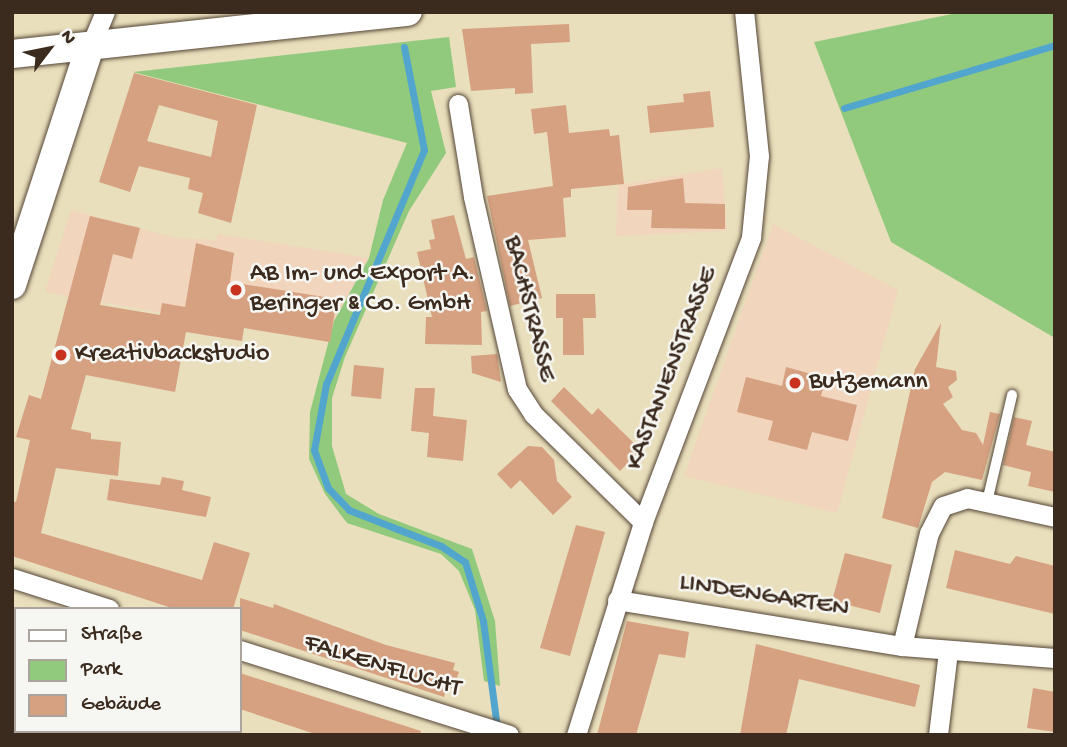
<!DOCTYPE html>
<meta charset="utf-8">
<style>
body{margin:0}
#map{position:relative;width:1067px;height:747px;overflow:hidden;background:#e9dfbc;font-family:"Gochi Hand",sans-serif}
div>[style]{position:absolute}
.built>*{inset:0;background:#f1d5bd}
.green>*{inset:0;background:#92ca7d}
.stream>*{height:7px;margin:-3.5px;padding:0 3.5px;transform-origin:3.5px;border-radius:3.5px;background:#52a5cd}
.building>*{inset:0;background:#d6a181}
.roads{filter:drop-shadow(0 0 2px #554536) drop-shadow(0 0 2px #554536)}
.lane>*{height:10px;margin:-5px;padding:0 5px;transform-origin:5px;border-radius:5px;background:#fff}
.street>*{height:19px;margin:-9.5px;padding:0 9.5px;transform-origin:9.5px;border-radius:9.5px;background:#fff}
.secondary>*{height:28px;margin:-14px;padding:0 14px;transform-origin:14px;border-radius:14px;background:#fff}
.dots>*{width:19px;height:19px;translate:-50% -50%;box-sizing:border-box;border:4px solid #f6f6f2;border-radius:50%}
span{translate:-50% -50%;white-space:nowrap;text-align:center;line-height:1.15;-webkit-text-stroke:5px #f6f6f2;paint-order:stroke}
.poi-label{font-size:26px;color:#3b2a1e}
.left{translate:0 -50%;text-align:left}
.street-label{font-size:26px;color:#3b2a1e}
.frame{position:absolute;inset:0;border:14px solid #3b2a1e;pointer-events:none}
.legend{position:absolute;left:14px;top:607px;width:228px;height:126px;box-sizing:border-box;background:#f6f6f2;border:2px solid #aba49d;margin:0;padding:9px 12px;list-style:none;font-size:21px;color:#3b2a1e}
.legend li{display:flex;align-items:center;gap:14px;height:35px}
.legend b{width:35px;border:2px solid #aba49d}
.north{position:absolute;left:14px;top:14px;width:70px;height:70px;-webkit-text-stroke:5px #f6f6f2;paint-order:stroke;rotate:58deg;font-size:19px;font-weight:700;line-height:28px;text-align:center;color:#3b2a1e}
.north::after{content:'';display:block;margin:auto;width:24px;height:32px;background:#3b2a1e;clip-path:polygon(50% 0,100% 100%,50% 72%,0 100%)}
</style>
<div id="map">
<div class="built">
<div style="clip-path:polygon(722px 168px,727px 231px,616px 236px,618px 185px)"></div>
<div style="clip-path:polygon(71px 210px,176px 238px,216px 240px,218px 234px,369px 258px,334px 321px,331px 343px,45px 292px)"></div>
<div style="clip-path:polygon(773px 224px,898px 290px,837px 513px,684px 476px)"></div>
</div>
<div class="green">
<div style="clip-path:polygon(962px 12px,1055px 12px,1055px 338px,891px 242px,814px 42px)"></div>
<div style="clip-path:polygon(449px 37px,456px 87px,431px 91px,446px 153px,409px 211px,345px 357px,332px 398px,332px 446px,346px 494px,379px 514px,472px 549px,495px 621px,500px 686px,484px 681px,475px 610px,459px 571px,441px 554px,347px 523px,325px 494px,309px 459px,310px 412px,334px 321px,369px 258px,383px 200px,407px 143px,133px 72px)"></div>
</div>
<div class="stream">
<div style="left:404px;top:47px;width:105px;rotate:79deg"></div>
<div style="left:424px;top:150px;width:254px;rotate:112.7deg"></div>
<div style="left:326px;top:384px;width:67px;rotate:100.3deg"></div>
<div style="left:314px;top:450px;width:40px;rotate:69.8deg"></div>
<div style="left:328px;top:488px;width:30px;rotate:46deg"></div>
<div style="left:349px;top:510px;width:99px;rotate:21.4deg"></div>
<div style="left:441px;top:546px;width:29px;rotate:34deg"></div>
<div style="left:465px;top:562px;width:62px;rotate:73deg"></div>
<div style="left:483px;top:621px;width:107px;rotate:82.5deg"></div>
<div style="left:844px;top:108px;width:220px;rotate:-16.6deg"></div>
</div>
<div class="building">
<div style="clip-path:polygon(569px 24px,570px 42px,531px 44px,533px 93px,515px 94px,515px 88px,471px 91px,462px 29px)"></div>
<div style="clip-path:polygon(evenodd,134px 73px,257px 105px,231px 223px,198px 213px,203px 193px,188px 189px,190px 178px,139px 166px,130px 192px,99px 182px,134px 73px,159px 105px,218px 121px,211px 157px,147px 141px,159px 105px)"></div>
<div style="clip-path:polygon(710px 91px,714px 127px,650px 133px,647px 106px,684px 102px,683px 94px)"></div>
<div style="clip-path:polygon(566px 105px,569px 133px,609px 129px,610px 136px,619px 135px,624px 184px,571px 189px,571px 197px,563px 198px,566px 237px,528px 240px,542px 298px,510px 306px,487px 196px,553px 186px,547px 132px,534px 134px,531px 109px)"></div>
<div style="clip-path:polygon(683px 178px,685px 203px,725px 204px,725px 229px,651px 228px,652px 210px,627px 210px,628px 187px)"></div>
<div style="clip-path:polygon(454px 215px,466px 259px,474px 257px,487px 311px,481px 312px,482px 345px,425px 344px,426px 317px,432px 317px,417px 252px,431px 249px,429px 240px,435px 239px,431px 220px)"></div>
<div style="clip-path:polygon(90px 216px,140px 228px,132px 259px,113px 254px,100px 305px,160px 315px,162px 303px,185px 307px,196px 243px,234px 253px,230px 282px,337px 299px,330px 342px,244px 328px,242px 341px,186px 332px,175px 392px,86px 375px,71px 429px,91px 433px,91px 439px,121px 442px,118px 476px,56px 468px,41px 533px,202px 580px,214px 542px,250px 553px,233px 609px,175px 609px,12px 556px,12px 501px,16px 502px,30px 440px,16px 437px,29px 395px,41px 399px)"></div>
<div style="clip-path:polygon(556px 294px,595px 294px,596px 318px,583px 318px,584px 355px,563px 355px,563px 318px,556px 318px)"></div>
<div style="clip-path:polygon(941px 323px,936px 367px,956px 371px,957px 380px,948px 387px,953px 397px,943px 404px,962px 430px,976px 433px,983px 445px,990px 412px,1000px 414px,982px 480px,945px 472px,932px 482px,918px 528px,882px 518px,915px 369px)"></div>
<div style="clip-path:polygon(497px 354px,501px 382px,472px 373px,471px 356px)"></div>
<div style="clip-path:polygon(354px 365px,384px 368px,381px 399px,351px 396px)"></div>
<div style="clip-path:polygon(786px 367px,826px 378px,821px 396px,857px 405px,848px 441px,812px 432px,807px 450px,768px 440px,773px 421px,737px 412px,746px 377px,782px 386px)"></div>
<div style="clip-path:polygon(564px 387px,592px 415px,598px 408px,641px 450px,620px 471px,551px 401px)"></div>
<div style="clip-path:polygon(415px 388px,435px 388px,433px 416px,467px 420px,463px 461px,427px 457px,429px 433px,411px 431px)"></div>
<div style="clip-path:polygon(1014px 417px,1032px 421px,1026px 445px,1055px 452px,1055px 492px,1028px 486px,1031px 472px,1003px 465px)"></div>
<div style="clip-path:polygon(528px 446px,542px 447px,554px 460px,557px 481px,572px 497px,553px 515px,520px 480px,511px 489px,497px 474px)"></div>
<div style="clip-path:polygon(162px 477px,184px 481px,182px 490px,211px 497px,206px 517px,107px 500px,110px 479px,160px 485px)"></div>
<div style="clip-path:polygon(576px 525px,605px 532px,570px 656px,540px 648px)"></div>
<div style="clip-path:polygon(955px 550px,1010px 564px,1016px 556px,1055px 566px,1055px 614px,946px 588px)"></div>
<div style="clip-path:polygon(845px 553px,892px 565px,880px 613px,832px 601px)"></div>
<div style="clip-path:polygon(240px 598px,273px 608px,274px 604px,386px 645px,455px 663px,453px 670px,459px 672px,453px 689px,447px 687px,444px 697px,240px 630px)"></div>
<div style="clip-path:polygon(627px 621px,689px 632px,685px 658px,659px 654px,636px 735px,597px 735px)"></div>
<div style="clip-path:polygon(756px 644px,920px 685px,915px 707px,799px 679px,786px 735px,740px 735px)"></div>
<div style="clip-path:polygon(240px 673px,421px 731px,420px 735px,318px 735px,240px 709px)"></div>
<div style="clip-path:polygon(1033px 688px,1055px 692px,1055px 732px,1027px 728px)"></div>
</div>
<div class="roads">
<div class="lane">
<div style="left:987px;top:502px;width:110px;rotate:-76.8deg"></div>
<div style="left:43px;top:731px;width:12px;rotate:20deg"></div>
<div style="left:22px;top:735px;width:4px;rotate:-76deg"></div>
</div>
<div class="street">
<div style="left:90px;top:47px;width:38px;rotate:-67deg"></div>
<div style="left:458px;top:104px;width:94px;rotate:80.8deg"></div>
<div style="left:473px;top:197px;width:197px;rotate:77.1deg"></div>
<div style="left:517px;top:389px;width:30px;rotate:57deg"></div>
<div style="left:533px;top:414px;width:154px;rotate:44.5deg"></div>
<div style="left:12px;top:578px;width:102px;rotate:17.7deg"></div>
<div style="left:617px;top:600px;width:289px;rotate:9.2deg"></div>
<div style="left:902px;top:646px;width:153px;rotate:4.5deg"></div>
<div style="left:902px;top:646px;width:116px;rotate:-76.6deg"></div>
<div style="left:929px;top:533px;width:30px;rotate:-63deg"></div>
<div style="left:943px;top:506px;width:25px;rotate:-18deg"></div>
<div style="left:967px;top:498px;width:90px;rotate:12.2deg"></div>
<div style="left:240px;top:650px;width:282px;rotate:17.5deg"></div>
<div style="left:195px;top:735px;width:4px;rotate:-76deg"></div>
<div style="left:576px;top:735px;width:223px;rotate:-72.5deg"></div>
<div style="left:643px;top:522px;width:305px;rotate:-69.2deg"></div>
<div style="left:751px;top:237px;width:81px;rotate:-84.4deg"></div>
<div style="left:759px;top:156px;width:145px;rotate:-95.9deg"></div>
<div style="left:938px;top:735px;width:85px;rotate:-83.2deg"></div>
</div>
<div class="secondary">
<div style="left:12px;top:54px;width:398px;rotate:-6.1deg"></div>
<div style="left:12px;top:285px;width:250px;rotate:-71.9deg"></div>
</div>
</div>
<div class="dots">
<div style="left:236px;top:290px;background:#c8321e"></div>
<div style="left:61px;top:355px;background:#c8321e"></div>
<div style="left:795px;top:383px;background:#c8321e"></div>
</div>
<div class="poi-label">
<span class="left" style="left:250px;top:290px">AB Im- und Export A.<br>Beringer &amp; Co. GmbH</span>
<span class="left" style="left:75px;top:355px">Kreativbackstudio</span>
<span class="left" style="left:809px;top:383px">Butzemann</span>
</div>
<div class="street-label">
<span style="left:528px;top:309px;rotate:76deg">BACHSTRASSE</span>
<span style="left:673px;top:369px;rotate:-69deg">KASTANIENSTRASSE</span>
<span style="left:764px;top:597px;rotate:9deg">LINDENGARTEN</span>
<span style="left:382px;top:667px;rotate:17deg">FALKENFLUCHT</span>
</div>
<div class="frame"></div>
<ul class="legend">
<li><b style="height:9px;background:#fff"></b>Straße</li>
<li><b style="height:19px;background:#92ca7d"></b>Park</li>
<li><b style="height:19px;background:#d6a181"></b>Gebäude</li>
</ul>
<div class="north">N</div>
</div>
